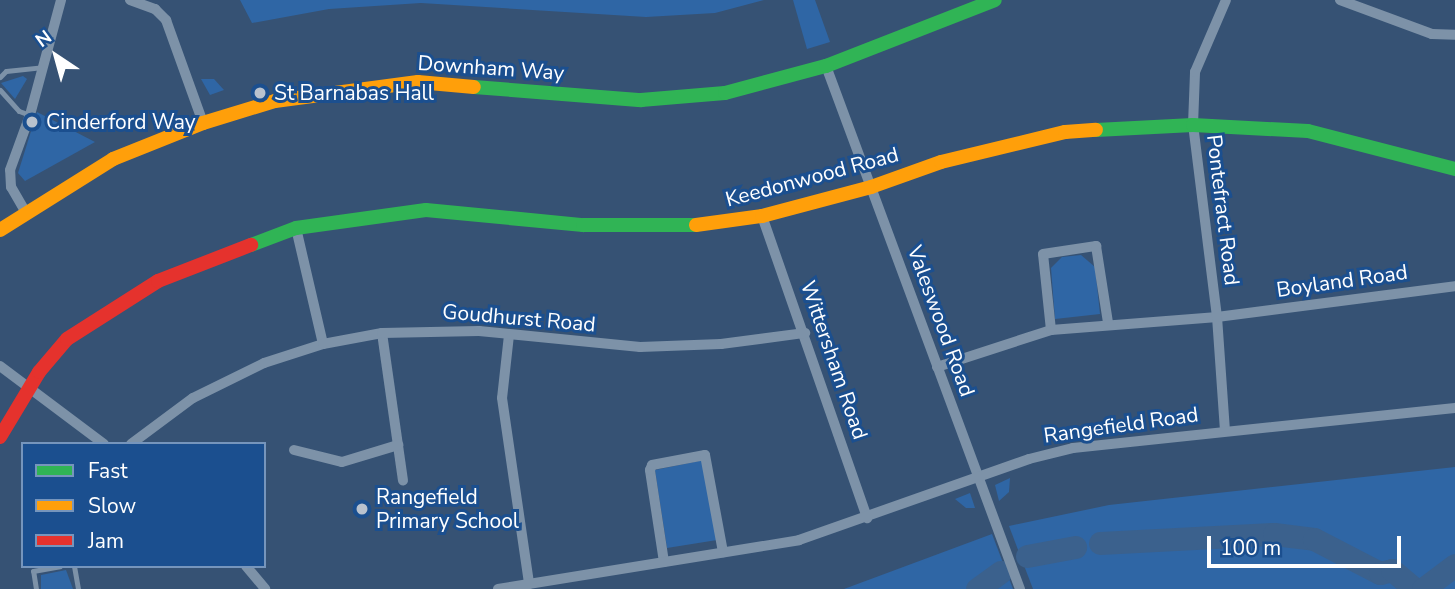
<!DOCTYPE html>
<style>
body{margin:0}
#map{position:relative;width:1455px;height:589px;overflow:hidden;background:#365274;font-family:"Nunito Sans",sans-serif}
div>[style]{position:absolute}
.green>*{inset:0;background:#2f66a5}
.river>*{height:23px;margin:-11.5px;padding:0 11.5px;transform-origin:11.5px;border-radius:11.5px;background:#3b618d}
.lane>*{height:5px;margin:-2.5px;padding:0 2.5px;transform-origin:2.5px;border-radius:2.5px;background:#7d92a8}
.street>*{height:10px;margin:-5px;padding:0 5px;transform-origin:5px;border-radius:5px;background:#7d92a8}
.fast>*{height:14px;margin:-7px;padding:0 7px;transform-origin:7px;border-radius:7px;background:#30b455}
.slow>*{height:14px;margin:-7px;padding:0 7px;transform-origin:7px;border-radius:7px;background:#ff9f0a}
.jam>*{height:14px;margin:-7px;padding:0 7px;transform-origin:7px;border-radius:7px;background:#e5322d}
.dots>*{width:19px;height:19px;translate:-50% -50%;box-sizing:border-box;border:4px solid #1b4f8f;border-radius:50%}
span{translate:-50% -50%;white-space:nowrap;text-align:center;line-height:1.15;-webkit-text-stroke:6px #1b4f8f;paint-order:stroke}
.street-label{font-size:21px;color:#fff}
.poi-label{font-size:21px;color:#fff}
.left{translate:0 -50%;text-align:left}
.legend{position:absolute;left:21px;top:442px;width:245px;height:126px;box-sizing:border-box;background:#1b4f8f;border:2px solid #7695bc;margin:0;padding:9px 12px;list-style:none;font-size:21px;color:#fff}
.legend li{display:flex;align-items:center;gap:14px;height:35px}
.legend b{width:35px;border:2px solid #7695bc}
.north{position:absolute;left:21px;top:21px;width:70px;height:70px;-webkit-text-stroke:5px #1b4f8f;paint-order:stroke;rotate:324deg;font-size:19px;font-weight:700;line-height:28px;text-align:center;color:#fff}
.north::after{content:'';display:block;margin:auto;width:24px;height:32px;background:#fff;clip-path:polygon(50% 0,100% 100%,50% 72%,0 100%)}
.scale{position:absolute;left:1207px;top:536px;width:194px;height:32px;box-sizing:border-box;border:4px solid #fff;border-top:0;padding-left:9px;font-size:21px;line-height:24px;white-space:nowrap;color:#fff;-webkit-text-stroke:5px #1b4f8f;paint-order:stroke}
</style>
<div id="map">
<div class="green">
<div style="clip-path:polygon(240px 0,764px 0,715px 13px,646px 17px,421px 3px,329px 9px,252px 23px)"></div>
<div style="clip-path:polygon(793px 0,815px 0,830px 42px,807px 49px)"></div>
<div style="clip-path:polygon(23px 76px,27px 79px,15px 99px,1px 83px)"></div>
<div style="clip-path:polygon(201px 79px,214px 79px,224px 90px,210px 95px)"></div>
<div style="clip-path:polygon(37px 112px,95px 142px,25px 181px,18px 173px)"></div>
<div style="clip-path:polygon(1081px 255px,1095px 267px,1100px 314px,1055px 319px,1051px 268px,1062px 257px)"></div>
<div style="clip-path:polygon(704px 460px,717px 540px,667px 548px,655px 470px)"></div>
<div style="clip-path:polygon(1455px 467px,1455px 589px,1033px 589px,1009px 526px,1109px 505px)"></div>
<div style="clip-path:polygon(1010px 478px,1009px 492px,999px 501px,995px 485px)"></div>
<div style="clip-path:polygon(970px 493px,975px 508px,966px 508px,955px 499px)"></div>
<div style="clip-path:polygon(992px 534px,1013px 589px,844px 589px)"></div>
<div style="clip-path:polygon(66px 570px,73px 589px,41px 589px,41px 575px)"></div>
</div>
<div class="river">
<div style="left:1100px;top:543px;width:174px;rotate:-3deg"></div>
<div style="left:1274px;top:534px;width:40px;rotate:7.1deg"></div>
<div style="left:1314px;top:539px;width:74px;rotate:27.3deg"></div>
<div style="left:1380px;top:573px;width:12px;rotate:-14deg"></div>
<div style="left:1392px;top:570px;width:30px;rotate:40deg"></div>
<div style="left:1027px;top:556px;width:49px;rotate:-10.6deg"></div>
<div style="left:977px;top:589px;width:29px;rotate:-36deg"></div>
<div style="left:1423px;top:589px;width:40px;rotate:-37deg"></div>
</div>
<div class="lane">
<div style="left:0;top:77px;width:8px;rotate:-45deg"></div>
<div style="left:6px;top:71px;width:37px;rotate:-6deg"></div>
<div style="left:0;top:90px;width:28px;rotate:48deg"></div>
<div style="left:19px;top:111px;width:12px;rotate:20deg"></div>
<div style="left:74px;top:566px;width:23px;rotate:80deg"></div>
<div style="left:36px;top:589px;width:18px;rotate:-99deg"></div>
<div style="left:33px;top:571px;width:27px;rotate:-10deg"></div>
</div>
<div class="street">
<div style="left:130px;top:0;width:27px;rotate:20deg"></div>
<div style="left:155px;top:9px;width:16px;rotate:45deg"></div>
<div style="left:166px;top:20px;width:109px;rotate:70.2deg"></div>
<div style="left:1340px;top:0;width:98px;rotate:20.3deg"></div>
<div style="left:1432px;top:34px;width:23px;rotate:2deg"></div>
<div style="left:826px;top:66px;width:558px;rotate:69.65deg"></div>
<div style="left:25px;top:211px;width:28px;rotate:-120deg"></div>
<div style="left:11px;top:187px;width:17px;rotate:-93deg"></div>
<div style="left:10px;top:170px;width:59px;rotate:-70deg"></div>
<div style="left:30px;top:115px;width:119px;rotate:-74.9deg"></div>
<div style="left:762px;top:216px;width:320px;rotate:70.8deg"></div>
<div style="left:296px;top:228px;width:119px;rotate:76.9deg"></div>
<div style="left:1051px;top:330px;width:76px;rotate:-96deg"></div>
<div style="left:1043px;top:254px;width:54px;rotate:-8.6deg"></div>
<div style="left:1096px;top:246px;width:78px;rotate:81.1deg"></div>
<div style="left:382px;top:333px;width:149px;rotate:81.9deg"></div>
<div style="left:509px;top:335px;width:63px;rotate:96.3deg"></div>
<div style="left:502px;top:398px;width:188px;rotate:81.7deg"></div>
<div style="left:0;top:366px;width:130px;rotate:36.9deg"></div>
<div style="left:937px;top:367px;width:120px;rotate:-18deg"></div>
<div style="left:1051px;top:330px;width:167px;rotate:-4.5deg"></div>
<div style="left:1217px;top:317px;width:240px;rotate:-7.4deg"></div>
<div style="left:1225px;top:431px;width:114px;rotate:-94deg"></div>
<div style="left:1217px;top:317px;width:193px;rotate:-97.1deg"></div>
<div style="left:1193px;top:125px;width:53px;rotate:-87.8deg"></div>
<div style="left:1195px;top:72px;width:78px;rotate:-66.7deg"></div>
<div style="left:131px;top:444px;width:77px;rotate:-36.6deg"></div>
<div style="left:193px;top:398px;width:79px;rotate:-26.2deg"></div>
<div style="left:264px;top:363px;width:62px;rotate:-17.9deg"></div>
<div style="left:323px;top:344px;width:60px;rotate:-10.6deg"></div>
<div style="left:382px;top:333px;width:97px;rotate:-1.2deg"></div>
<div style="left:479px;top:331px;width:162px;rotate:5.7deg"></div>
<div style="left:640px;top:347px;width:81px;rotate:-2.1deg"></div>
<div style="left:721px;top:344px;width:85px;rotate:-7.5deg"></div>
<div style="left:294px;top:450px;width:49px;rotate:14deg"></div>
<div style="left:342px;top:462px;width:59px;rotate:-16.9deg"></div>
<div style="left:664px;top:562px;width:93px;rotate:-98.7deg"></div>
<div style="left:650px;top:470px;width:5px;rotate:-68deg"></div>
<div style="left:652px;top:465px;width:54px;rotate:-10.7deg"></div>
<div style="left:705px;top:455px;width:99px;rotate:79.5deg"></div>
<div style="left:246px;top:566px;width:30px;rotate:50deg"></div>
<div style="left:498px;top:589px;width:305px;rotate:-9.2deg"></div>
<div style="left:799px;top:540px;width:244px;rotate:-19.4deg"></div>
<div style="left:1029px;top:459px;width:45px;rotate:-14deg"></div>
<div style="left:1073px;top:448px;width:384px;rotate:-6deg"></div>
</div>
<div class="fast">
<div style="left:474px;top:87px;width:168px;rotate:4.5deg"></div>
<div style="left:641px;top:100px;width:84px;rotate:-4.8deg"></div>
<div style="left:725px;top:93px;width:105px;rotate:-15deg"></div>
<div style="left:826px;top:66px;width:181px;rotate:-21.3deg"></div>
<div style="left:1096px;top:130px;width:97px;rotate:-3deg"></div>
<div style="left:1193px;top:125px;width:115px;rotate:3deg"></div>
<div style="left:1308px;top:131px;width:152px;rotate:14.5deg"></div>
<div style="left:251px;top:245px;width:48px;rotate:-20.7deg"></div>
<div style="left:296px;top:228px;width:131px;rotate:-7.9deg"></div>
<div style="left:426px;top:210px;width:158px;rotate:5.5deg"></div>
<div style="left:583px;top:225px;width:113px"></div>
</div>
<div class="slow">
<div style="left:696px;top:225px;width:67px;rotate:-7.8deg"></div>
<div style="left:762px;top:216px;width:113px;rotate:-14.9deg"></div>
<div style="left:871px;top:187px;width:74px;rotate:-19.7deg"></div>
<div style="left:941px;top:162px;width:128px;rotate:-13.6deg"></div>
<div style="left:1065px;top:132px;width:31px;rotate:-4deg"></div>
<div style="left:0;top:230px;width:133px;rotate:-32.1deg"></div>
<div style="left:113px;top:159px;width:97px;rotate:-21.8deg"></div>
<div style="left:203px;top:123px;width:75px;rotate:-17deg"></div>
<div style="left:275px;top:101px;width:144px;rotate:-7.6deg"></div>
<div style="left:418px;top:82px;width:56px;rotate:5.1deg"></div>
</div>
<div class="jam">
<div style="left:0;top:437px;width:76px;rotate:-59deg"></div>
<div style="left:39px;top:372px;width:43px;rotate:-49.7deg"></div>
<div style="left:67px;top:339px;width:108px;rotate:-32.5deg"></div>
<div style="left:158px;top:281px;width:100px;rotate:-21.2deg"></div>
</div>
<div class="dots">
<div style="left:260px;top:93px;background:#b9c2ce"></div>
<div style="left:32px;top:122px;background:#b9c2ce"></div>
<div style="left:362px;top:509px;background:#b9c2ce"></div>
</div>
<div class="street-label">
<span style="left:491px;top:68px;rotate:4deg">Downham Way</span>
<span style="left:812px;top:177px;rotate:-15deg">Keedonwood Road</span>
<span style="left:1223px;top:210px;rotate:83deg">Pontefract Road</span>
<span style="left:1342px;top:281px;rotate:-8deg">Boyland Road</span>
<span style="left:519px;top:318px;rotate:5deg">Goudhurst Road</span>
<span style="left:941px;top:321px;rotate:70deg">Valeswood Road</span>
<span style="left:834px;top:360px;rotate:71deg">Wittersham Road</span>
<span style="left:1121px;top:425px;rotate:-8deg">Rangefield Road</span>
</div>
<div class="poi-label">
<span class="left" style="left:274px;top:93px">St Barnabas Hall</span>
<span class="left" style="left:46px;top:122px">Cinderford Way</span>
<span class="left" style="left:376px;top:509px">Rangefield<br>Primary School</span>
</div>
<ul class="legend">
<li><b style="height:9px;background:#30b455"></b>Fast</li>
<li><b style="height:9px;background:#ff9f0a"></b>Slow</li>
<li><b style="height:9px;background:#e5322d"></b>Jam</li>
</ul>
<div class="north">N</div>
<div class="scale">100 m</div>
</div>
